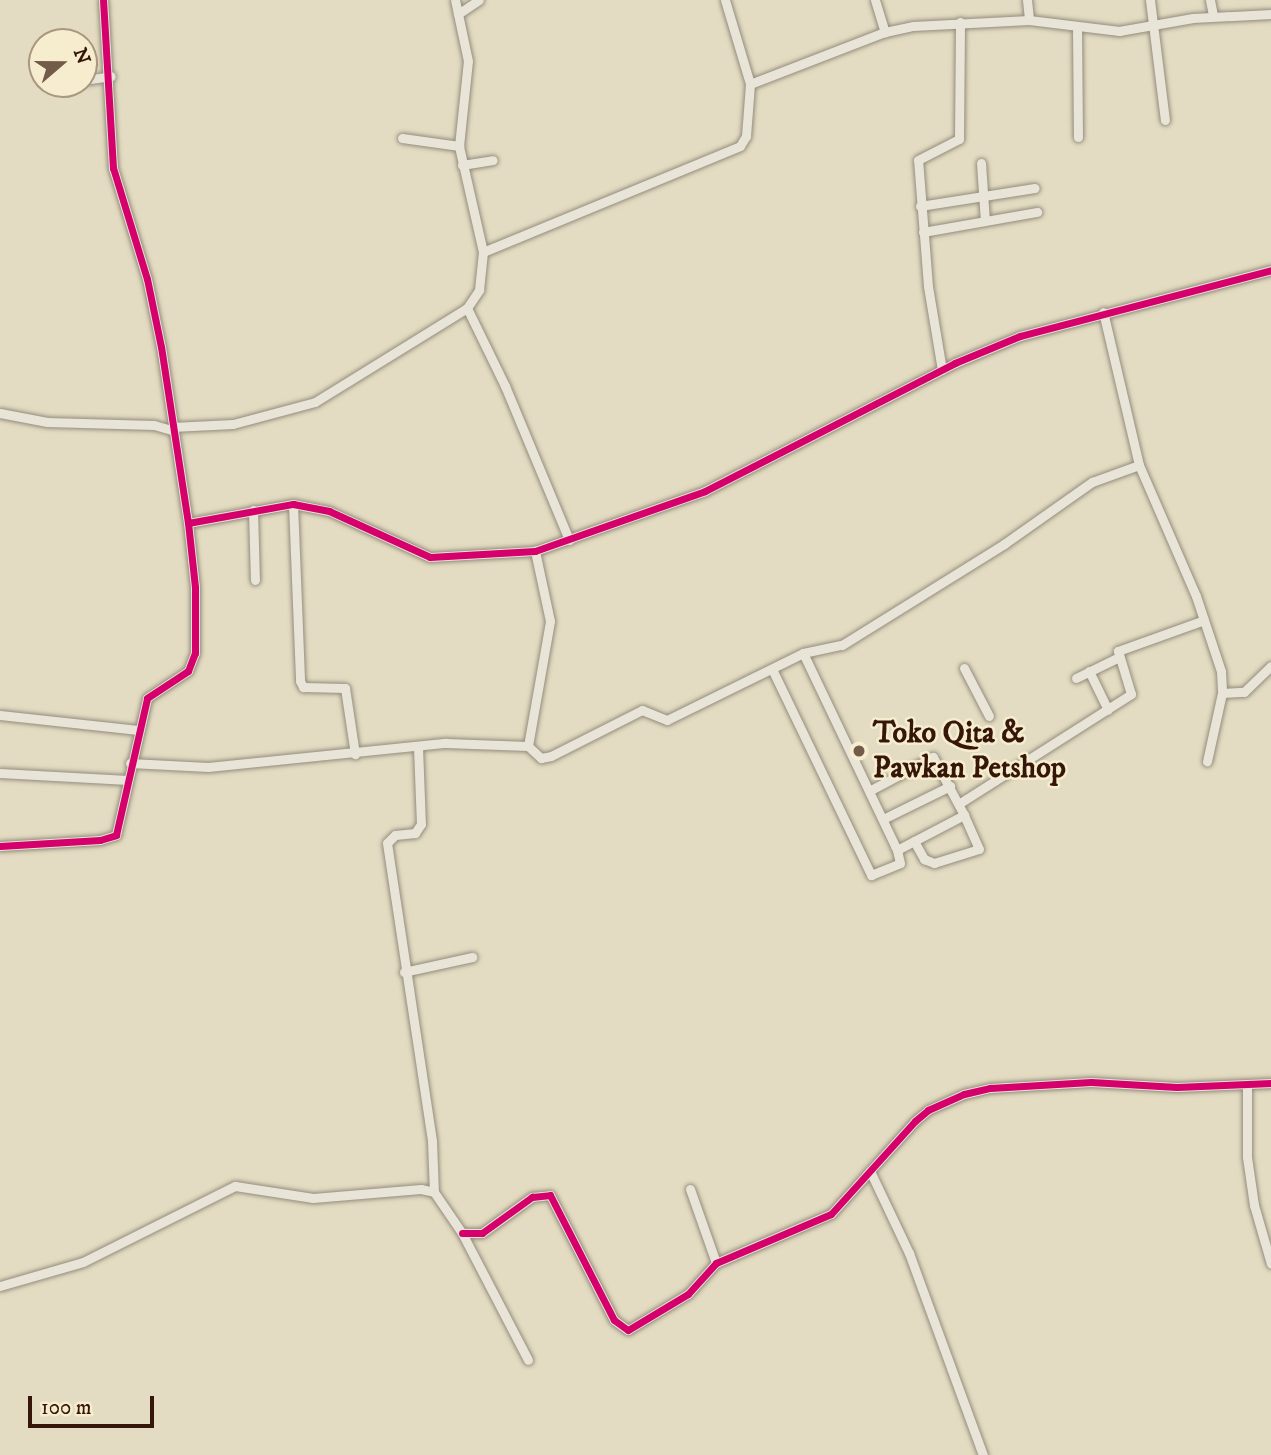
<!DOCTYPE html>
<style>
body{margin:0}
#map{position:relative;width:1271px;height:1455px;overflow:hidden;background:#e3dcc2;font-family:"IM FELL DW Pica",serif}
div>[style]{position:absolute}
.roads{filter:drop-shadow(0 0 2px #948c7c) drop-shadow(0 0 2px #948c7c)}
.minor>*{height:9px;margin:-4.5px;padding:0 4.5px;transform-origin:4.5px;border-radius:4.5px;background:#e8e4d8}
.cycleway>*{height:7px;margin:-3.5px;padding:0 3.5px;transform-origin:3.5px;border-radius:3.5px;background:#d6006c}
.dots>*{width:19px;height:19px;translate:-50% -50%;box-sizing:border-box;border:4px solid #f6edcf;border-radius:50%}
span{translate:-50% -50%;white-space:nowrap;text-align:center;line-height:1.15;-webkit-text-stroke:5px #f6edcf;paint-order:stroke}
.poi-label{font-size:30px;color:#351608;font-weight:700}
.left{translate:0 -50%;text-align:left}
.north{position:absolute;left:28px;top:28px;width:70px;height:70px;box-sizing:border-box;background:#f6edcf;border:2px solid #a9977f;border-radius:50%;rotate:70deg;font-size:19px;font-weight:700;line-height:28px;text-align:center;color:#351608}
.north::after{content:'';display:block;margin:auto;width:24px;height:32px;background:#725b49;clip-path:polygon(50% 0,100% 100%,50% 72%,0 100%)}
.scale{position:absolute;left:28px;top:1396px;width:126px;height:32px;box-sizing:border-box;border:4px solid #351608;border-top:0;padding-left:9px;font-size:21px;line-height:24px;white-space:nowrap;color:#351608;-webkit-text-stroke:5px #f6edcf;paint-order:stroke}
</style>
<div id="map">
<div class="roads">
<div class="minor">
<div style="left:725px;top:0;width:88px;rotate:73.4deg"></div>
<div style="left:750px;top:84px;width:145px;rotate:-21.1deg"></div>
<div style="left:885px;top:32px;width:29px;rotate:-12deg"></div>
<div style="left:913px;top:26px;width:116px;rotate:-3deg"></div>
<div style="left:1029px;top:20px;width:91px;rotate:7deg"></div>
<div style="left:1119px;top:31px;width:75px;rotate:-10deg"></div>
<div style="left:1193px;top:18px;width:78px;rotate:-2.9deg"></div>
<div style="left:875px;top:0;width:34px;rotate:73deg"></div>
<div style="left:1027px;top:0;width:20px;rotate:84deg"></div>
<div style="left:1150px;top:0;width:121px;rotate:82.9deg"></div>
<div style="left:1210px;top:0;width:16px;rotate:79deg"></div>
<div style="left:458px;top:14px;width:25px;rotate:-34deg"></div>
<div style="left:1077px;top:26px;width:111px;rotate:89.5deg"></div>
<div style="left:84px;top:80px;width:27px;rotate:-8deg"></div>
<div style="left:402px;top:138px;width:58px;rotate:8deg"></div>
<div style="left:981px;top:163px;width:58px;rotate:86.1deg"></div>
<div style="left:462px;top:165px;width:31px;rotate:-9deg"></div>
<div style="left:920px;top:206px;width:116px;rotate:-8.9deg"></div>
<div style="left:923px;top:232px;width:116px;rotate:-10deg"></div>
<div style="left:483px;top:252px;width:278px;rotate:-22.4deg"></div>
<div style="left:740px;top:146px;width:12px;rotate:-59deg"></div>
<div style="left:746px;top:136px;width:52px;rotate:-85.6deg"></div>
<div style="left:467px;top:308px;width:87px;rotate:64deg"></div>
<div style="left:505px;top:386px;width:167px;rotate:67.4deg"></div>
<div style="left:942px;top:370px;width:85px;rotate:-99.5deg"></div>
<div style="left:928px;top:286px;width:126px;rotate:-94.5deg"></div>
<div style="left:918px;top:160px;width:46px;rotate:-27.1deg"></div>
<div style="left:959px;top:139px;width:117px;rotate:-89.5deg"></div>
<div style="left:0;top:413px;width:48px;rotate:10.8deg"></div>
<div style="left:47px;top:422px;width:107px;rotate:1.6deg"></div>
<div style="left:154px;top:425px;width:19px;rotate:16deg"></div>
<div style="left:172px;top:427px;width:61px;rotate:-2.8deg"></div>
<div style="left:233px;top:424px;width:85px;rotate:-15deg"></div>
<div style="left:315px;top:402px;width:179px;rotate:-31.7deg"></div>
<div style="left:467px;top:308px;width:22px;rotate:-56deg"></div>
<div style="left:479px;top:290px;width:38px;rotate:-84deg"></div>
<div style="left:483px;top:252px;width:109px;rotate:-102.8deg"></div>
<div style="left:459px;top:146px;width:85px;rotate:-84deg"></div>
<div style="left:468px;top:61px;width:62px;rotate:-102deg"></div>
<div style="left:1139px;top:465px;width:143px;rotate:66.5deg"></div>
<div style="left:1196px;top:596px;width:79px;rotate:71.6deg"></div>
<div style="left:1221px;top:671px;width:22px;rotate:87deg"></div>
<div style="left:1222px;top:693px;width:70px;rotate:102.4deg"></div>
<div style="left:293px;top:504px;width:177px;rotate:87.7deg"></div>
<div style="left:300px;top:681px;width:7px;rotate:63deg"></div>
<div style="left:303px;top:687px;width:42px;rotate:1.4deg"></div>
<div style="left:345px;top:688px;width:67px;rotate:81.4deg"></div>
<div style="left:253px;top:510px;width:70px;rotate:88.4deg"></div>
<div style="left:188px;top:523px;width:107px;rotate:-10.3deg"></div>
<div style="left:293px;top:504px;width:37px;rotate:11deg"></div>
<div style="left:329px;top:511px;width:111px;rotate:24.5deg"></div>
<div style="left:430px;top:557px;width:105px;rotate:-3.3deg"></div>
<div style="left:535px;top:551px;width:180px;rotate:-19.4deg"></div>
<div style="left:705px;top:491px;width:281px;rotate:-27.1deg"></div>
<div style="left:955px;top:363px;width:70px;rotate:-22.6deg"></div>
<div style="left:1020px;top:336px;width:260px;rotate:-14.7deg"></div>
<div style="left:803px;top:653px;width:214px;rotate:64.5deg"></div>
<div style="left:895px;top:846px;width:4px;rotate:63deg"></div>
<div style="left:897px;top:850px;width:76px;rotate:-27.6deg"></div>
<div style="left:964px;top:815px;width:66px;rotate:-118.1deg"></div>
<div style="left:933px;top:757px;width:72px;rotate:152deg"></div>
<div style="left:964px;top:668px;width:54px;rotate:62.5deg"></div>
<div style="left:772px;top:669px;width:229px;rotate:64.3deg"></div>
<div style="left:871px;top:875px;width:31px;rotate:-22deg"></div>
<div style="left:900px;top:863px;width:13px;rotate:-103deg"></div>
<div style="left:1089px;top:671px;width:43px;rotate:64deg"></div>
<div style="left:1076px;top:678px;width:46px;rotate:-26deg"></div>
<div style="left:1222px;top:693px;width:22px;rotate:-3deg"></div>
<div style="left:1244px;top:692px;width:37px;rotate:-44deg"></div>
<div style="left:0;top:715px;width:139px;rotate:6.2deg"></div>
<div style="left:528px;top:746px;width:18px;rotate:43deg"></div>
<div style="left:541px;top:758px;width:10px;rotate:-11deg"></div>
<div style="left:551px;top:756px;width:102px;rotate:-26.8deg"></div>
<div style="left:642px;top:710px;width:27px;rotate:22deg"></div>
<div style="left:667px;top:720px;width:152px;rotate:-26.2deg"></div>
<div style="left:803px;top:653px;width:40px;rotate:-12deg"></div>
<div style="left:842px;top:645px;width:191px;rotate:-31.9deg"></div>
<div style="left:1004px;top:544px;width:108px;rotate:-35.2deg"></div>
<div style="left:1092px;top:482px;width:50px;rotate:-19.9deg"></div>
<div style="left:1139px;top:465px;width:157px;rotate:-103.2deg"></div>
<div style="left:418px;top:747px;width:77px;rotate:87.8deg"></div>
<div style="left:421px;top:824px;width:11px;rotate:124deg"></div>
<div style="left:415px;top:833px;width:20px;rotate:174deg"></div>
<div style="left:395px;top:835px;width:11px;rotate:135deg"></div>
<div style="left:387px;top:843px;width:301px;rotate:81.4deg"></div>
<div style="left:432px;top:1141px;width:51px;rotate:87.8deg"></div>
<div style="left:434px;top:1192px;width:50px;rotate:55.7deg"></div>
<div style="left:462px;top:1233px;width:143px;rotate:62.5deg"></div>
<div style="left:130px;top:763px;width:78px;rotate:2.9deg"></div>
<div style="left:208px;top:767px;width:239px;rotate:-5.8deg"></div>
<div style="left:446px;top:743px;width:82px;rotate:2.1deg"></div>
<div style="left:528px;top:746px;width:127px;rotate:-80deg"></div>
<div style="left:550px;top:621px;width:72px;rotate:-102.1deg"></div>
<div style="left:0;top:773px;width:128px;rotate:3.1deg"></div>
<div style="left:960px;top:803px;width:203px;rotate:-32.5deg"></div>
<div style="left:1131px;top:694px;width:45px;rotate:-106.8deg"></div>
<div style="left:1118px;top:651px;width:91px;rotate:-19.8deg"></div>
<div style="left:883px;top:819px;width:75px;rotate:-26.2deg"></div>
<div style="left:914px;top:841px;width:21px;rotate:61deg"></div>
<div style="left:924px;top:859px;width:11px;rotate:22deg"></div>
<div style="left:934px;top:863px;width:47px;rotate:-17.3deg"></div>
<div style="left:979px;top:849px;width:37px;rotate:-114deg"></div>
<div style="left:0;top:846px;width:100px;rotate:-3.4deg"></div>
<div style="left:100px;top:840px;width:17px;rotate:-17deg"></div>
<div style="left:116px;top:835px;width:140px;rotate:-77.2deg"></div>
<div style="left:147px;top:698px;width:49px;rotate:-33.4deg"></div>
<div style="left:188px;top:671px;width:19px;rotate:-69deg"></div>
<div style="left:195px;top:653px;width:66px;rotate:-90deg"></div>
<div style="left:195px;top:587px;width:64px;rotate:-96.2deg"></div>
<div style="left:188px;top:523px;width:178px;rotate:-98.7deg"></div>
<div style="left:161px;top:347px;width:69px;rotate:-101.6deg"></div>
<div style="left:147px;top:279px;width:116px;rotate:-107deg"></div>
<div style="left:113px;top:168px;width:168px;rotate:-93.4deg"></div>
<div style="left:404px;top:972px;width:70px;rotate:-12.4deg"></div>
<div style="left:1247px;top:1086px;width:71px;rotate:90deg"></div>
<div style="left:1247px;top:1157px;width:49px;rotate:81.7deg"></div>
<div style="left:1254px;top:1205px;width:61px;rotate:73.9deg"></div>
<div style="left:870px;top:1171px;width:91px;rotate:64.6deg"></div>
<div style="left:909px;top:1253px;width:215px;rotate:69.9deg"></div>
<div style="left:690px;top:1189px;width:78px;rotate:70.6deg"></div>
<div style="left:462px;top:1233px;width:20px"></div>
<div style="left:482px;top:1233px;width:62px;rotate:-35.8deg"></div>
<div style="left:532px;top:1197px;width:18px;rotate:-6deg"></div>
<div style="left:550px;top:1195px;width:140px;rotate:62.9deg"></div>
<div style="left:614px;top:1320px;width:17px;rotate:36deg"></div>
<div style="left:628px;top:1330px;width:70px;rotate:-31deg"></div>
<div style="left:688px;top:1294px;width:42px;rotate:-47.9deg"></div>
<div style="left:716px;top:1263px;width:125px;rotate:-23.1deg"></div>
<div style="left:831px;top:1214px;width:125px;rotate:-47.9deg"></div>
<div style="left:915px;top:1121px;width:17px;rotate:-40deg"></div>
<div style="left:928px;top:1110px;width:39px;rotate:-24deg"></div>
<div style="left:964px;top:1094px;width:27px;rotate:-13deg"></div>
<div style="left:990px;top:1088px;width:101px;rotate:-3.4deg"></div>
<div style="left:1091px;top:1082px;width:86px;rotate:3.3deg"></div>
<div style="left:1177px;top:1087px;width:94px;rotate:-2.4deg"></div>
<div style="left:0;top:1286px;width:86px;rotate:-16.1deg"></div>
<div style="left:83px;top:1262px;width:170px;rotate:-26.6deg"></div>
<div style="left:235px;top:1186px;width:79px;rotate:8.7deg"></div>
<div style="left:313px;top:1198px;width:108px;rotate:-4.8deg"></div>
<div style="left:421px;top:1189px;width:13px;rotate:13deg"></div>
</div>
</div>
<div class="cycleway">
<div style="left:188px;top:523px;width:107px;rotate:-10.3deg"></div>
<div style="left:293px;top:504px;width:37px;rotate:11deg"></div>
<div style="left:329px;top:511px;width:111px;rotate:24.5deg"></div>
<div style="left:430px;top:557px;width:105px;rotate:-3.3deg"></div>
<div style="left:535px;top:551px;width:180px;rotate:-19.4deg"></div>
<div style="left:705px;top:491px;width:281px;rotate:-27.1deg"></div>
<div style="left:955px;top:363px;width:70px;rotate:-22.6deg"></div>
<div style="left:1020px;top:336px;width:260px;rotate:-14.7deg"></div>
<div style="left:0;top:846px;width:100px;rotate:-3.4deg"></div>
<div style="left:100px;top:840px;width:17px;rotate:-17deg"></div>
<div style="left:116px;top:835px;width:140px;rotate:-77.2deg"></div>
<div style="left:147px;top:698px;width:49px;rotate:-33.4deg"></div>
<div style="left:188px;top:671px;width:19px;rotate:-69deg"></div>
<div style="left:195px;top:653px;width:66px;rotate:-90deg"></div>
<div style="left:195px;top:587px;width:64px;rotate:-96.2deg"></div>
<div style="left:188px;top:523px;width:178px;rotate:-98.7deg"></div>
<div style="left:161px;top:347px;width:69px;rotate:-101.6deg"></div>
<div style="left:147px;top:279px;width:116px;rotate:-107deg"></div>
<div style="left:113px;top:168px;width:168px;rotate:-93.4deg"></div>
<div style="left:462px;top:1233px;width:20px"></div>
<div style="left:482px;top:1233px;width:62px;rotate:-35.8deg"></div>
<div style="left:532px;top:1197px;width:18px;rotate:-6deg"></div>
<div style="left:550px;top:1195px;width:140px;rotate:62.9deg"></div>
<div style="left:614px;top:1320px;width:17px;rotate:36deg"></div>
<div style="left:628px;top:1330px;width:70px;rotate:-31deg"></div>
<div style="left:688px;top:1294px;width:42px;rotate:-47.9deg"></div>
<div style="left:716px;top:1263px;width:125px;rotate:-23.1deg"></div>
<div style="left:831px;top:1214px;width:125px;rotate:-47.9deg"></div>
<div style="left:915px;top:1121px;width:17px;rotate:-40deg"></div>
<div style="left:928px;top:1110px;width:39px;rotate:-24deg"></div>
<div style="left:964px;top:1094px;width:27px;rotate:-13deg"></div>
<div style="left:990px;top:1088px;width:101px;rotate:-3.4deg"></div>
<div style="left:1091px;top:1082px;width:86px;rotate:3.3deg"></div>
<div style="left:1177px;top:1087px;width:94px;rotate:-2.4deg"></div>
</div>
<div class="dots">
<div style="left:859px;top:751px;background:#725b49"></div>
</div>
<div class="poi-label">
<span class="left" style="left:873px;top:751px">Toko Qita &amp;<br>Pawkan Petshop</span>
</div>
<div class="north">N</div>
<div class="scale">100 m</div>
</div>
